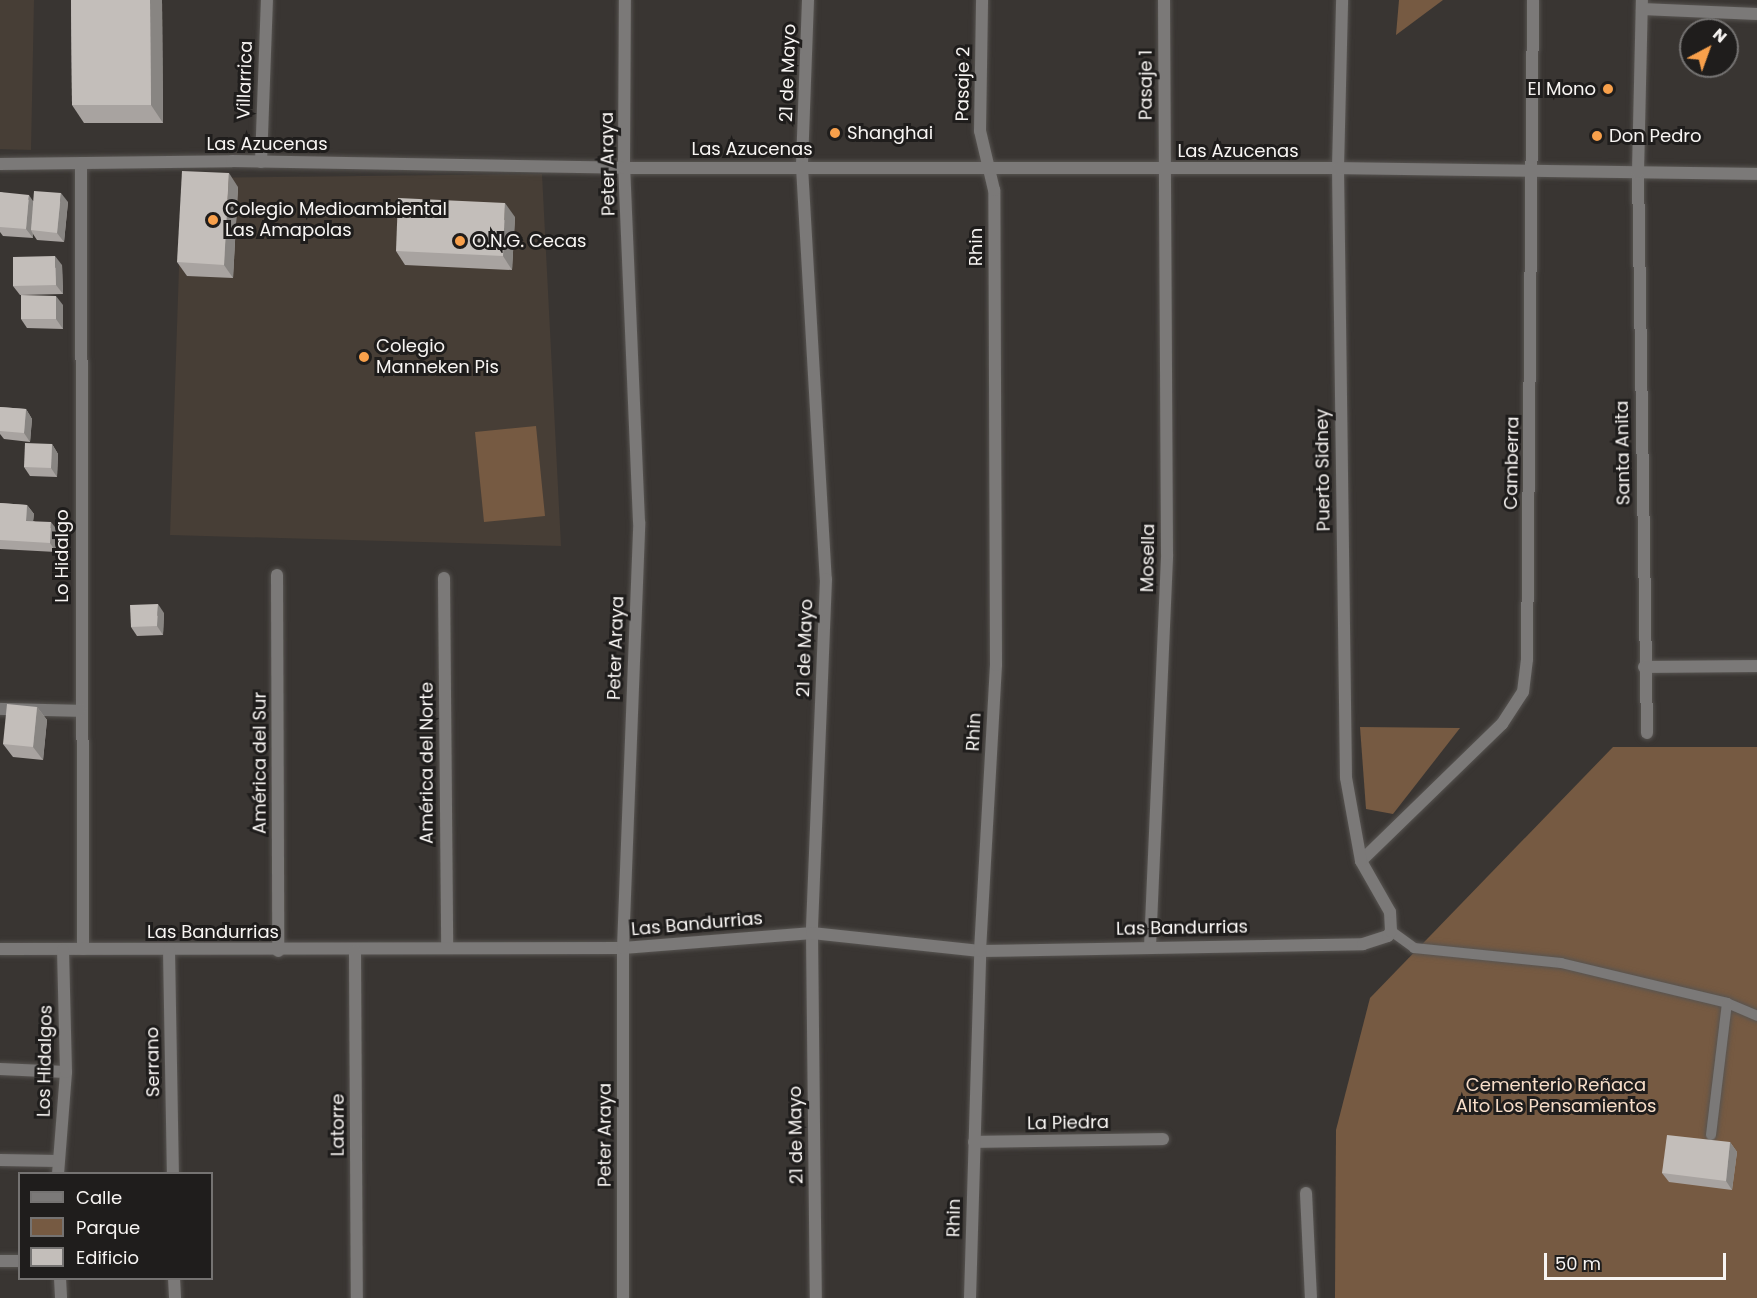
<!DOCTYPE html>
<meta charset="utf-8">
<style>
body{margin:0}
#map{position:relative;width:1757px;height:1298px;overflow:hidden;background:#393532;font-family:Poppins,sans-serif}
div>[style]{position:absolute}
.built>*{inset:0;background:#473e36}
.green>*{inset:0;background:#765a42}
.roads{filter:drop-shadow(0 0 2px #575451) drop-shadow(0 0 2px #575451)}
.service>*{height:10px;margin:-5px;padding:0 5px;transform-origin:5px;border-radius:5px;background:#7b7978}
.minor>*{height:12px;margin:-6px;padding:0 6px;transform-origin:6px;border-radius:6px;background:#7b7978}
.tertiary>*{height:12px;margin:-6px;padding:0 6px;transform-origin:6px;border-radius:6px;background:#7b7978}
.wall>*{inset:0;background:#a8a3a0}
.shaded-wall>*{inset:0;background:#888582}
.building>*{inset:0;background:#c3beba}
.dots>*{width:16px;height:16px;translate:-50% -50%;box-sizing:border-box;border:3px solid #1f1d1c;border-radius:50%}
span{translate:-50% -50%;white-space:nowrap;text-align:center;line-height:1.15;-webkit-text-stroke:6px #1f1d1c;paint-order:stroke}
.street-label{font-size:18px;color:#f7f4f2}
.poi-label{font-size:18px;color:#f7f4f2}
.right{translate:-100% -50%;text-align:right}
.left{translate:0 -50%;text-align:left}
.park-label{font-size:18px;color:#f8dec9}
.legend{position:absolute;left:18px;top:1172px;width:195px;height:108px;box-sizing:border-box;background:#1f1d1c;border:2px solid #757372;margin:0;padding:8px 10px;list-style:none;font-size:18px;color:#f7f4f2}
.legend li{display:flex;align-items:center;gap:12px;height:30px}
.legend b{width:30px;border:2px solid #757372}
.north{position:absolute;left:1679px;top:18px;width:60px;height:60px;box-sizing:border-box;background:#1f1d1c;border:2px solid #757372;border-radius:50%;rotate:41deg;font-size:16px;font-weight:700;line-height:24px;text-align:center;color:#f7f4f2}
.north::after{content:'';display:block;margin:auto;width:21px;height:27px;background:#f8a04b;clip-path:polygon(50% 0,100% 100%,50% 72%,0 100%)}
.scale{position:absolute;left:1544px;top:1253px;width:182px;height:27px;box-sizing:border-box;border:3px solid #f7f4f2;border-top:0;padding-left:8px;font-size:18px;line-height:21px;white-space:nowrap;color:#f7f4f2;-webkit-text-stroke:4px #1f1d1c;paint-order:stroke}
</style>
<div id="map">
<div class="built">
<div style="clip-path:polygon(0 0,34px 0,31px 150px,0 149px)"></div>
<div style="clip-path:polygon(542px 174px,561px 546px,170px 535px,182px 178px)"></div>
</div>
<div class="green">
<div style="clip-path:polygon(1399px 0,1443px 0,1396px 35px)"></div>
<div style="clip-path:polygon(536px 426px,545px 516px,484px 522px,475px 432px)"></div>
<div style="clip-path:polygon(1360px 727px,1460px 728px,1393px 814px,1366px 809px)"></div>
<div style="clip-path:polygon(1613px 747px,1757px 747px,1757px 1298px,1335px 1298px,1336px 1130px,1370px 998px)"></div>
</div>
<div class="roads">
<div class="service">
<div style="left:1391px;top:931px;width:29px;rotate:36deg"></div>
<div style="left:1414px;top:948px;width:148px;rotate:5.8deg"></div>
<div style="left:1561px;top:963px;width:171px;rotate:13.5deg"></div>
<div style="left:1727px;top:1003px;width:33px;rotate:23deg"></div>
<div style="left:1711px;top:1135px;width:133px;rotate:-83.1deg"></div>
</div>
<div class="minor">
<div style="left:808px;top:0;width:167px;rotate:92.1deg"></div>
<div style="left:802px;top:167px;width:413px;rotate:86.7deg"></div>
<div style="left:826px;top:579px;width:354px;rotate:92.3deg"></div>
<div style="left:812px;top:933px;width:365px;rotate:89.4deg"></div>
<div style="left:1642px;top:9px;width:115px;rotate:2.5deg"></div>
<div style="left:261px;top:162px;width:162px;rotate:-87.9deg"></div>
<div style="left:81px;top:163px;width:786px;rotate:89.85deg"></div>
<div style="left:1638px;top:172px;width:561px;rotate:89.08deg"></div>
<div style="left:277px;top:575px;width:376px;rotate:89.8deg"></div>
<div style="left:444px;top:578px;width:369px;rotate:89.5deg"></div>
<div style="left:1644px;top:667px;width:113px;rotate:-0.5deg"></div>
<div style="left:0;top:709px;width:80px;rotate:1.4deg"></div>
<div style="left:1361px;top:861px;width:197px;rotate:-44.2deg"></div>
<div style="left:1502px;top:724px;width:38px;rotate:-57deg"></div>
<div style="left:1523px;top:692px;width:33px;rotate:-83deg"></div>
<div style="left:1527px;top:659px;width:659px;rotate:-89.48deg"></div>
<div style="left:1150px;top:947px;width:393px;rotate:-87.5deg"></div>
<div style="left:1167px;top:554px;width:554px;rotate:-90.31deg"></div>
<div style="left:0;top:949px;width:623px;rotate:-0.09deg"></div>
<div style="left:623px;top:948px;width:190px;rotate:-4.5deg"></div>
<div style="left:812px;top:933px;width:169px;rotate:6.1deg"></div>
<div style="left:980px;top:951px;width:383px;rotate:-1deg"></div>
<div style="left:1363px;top:944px;width:26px;rotate:-18deg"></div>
<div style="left:1388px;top:936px;width:6px;rotate:-59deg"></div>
<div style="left:1391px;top:931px;width:19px;rotate:-93deg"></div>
<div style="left:1390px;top:912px;width:59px;rotate:-119.6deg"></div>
<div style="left:1361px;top:861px;width:84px;rotate:-100.2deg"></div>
<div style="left:1346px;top:778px;width:610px;rotate:-90.75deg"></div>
<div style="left:1338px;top:168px;width:168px;rotate:-88.6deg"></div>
<div style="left:169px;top:950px;width:224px;rotate:89deg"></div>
<div style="left:355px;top:951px;width:347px;rotate:89.7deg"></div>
<div style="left:0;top:1069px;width:66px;rotate:2.6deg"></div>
<div style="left:974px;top:1142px;width:189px;rotate:-0.9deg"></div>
<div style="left:0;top:1160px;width:58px;rotate:1deg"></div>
<div style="left:58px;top:1174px;width:102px;rotate:-85.5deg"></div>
<div style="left:66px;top:1072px;width:122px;rotate:-91.4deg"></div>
<div style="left:1306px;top:1193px;width:105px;rotate:87.3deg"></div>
<div style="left:0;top:1261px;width:20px"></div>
<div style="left:60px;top:1278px;width:20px;rotate:87deg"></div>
<div style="left:174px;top:1278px;width:20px;rotate:87deg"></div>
<div style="left:623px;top:1298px;width:350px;rotate:-90deg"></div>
<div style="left:623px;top:948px;width:426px;rotate:-87.8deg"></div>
<div style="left:639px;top:522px;width:354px;rotate:-92.4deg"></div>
<div style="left:624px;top:168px;width:168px;rotate:-89.7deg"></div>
<div style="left:970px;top:1298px;width:347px;rotate:-88.3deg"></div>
<div style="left:980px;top:951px;width:286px;rotate:-86.8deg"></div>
<div style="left:996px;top:665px;width:475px;rotate:-90.2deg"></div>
<div style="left:994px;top:190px;width:61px;rotate:-103.3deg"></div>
<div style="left:980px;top:131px;width:131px;rotate:-89.1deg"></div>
</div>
<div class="tertiary">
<div style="left:0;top:164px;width:232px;rotate:-0.7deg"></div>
<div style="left:232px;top:161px;width:392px;rotate:1deg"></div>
<div style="left:624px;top:168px;width:714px"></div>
<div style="left:1338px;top:168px;width:419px;rotate:0.8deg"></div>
<div style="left:1638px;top:172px;width:172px;rotate:-88.7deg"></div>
</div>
</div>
<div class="wall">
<div style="clip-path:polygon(71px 0,162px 0,163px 123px,84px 123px,72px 105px)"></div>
<div style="clip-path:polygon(238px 187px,233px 278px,187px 276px,177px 262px)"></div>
<div style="clip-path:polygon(0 192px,33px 201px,68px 202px,64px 242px,37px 240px,33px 234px,33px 238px,3px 236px,0 232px)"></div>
<div style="clip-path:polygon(515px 217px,512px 270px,405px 265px,396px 251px)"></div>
<div style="clip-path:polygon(62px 265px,63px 294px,20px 295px,13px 286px)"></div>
<div style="clip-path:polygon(63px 305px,63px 329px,27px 328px,21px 319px)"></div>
<div style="clip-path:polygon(0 407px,26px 409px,32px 419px,30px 442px,4px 439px,0 434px)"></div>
<div style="clip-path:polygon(52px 444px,58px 454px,57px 477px,30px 476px,24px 467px)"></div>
<div style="clip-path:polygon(0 503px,27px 505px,34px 514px,33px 521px,58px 531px,56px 552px,0 549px)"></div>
<div style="clip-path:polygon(164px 613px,163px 635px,137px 636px,131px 627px)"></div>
<div style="clip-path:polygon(37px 707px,47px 720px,43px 760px,13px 757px,3px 744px)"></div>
<div style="clip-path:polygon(1730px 1142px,1737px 1152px,1732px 1190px,1669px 1182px,1662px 1173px)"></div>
</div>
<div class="shaded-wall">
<div style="clip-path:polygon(150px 0,162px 0,163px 123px,151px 105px)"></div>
<div style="clip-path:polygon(229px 173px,238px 187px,233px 278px,224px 265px)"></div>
<div style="clip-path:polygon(61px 193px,68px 202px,64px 242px,57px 233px)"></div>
<div style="clip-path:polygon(29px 195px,35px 204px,31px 230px,33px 234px,33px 238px,26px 229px)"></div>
<div style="clip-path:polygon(505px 203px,515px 217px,512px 270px,503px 256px)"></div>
<div style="clip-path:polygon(55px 256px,62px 265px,63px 294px,56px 285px)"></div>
<div style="clip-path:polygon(56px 296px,63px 305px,63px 329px,56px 319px)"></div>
<div style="clip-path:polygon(26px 409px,32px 419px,30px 442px,24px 433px)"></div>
<div style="clip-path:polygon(52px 444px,58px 454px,57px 477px,51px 468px)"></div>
<div style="clip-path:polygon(27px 505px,34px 514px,32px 530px,26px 521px)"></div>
<div style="clip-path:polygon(51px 522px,58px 531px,56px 552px,50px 543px)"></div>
<div style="clip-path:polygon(158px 604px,164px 613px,163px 635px,157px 626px)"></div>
<div style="clip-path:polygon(37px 707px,47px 720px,43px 760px,33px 747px)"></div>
<div style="clip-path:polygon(1730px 1142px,1737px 1152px,1732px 1190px,1726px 1181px)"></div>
</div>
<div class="building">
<div style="clip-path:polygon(71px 0,150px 0,151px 105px,72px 105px)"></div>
<div style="clip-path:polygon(182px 171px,229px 173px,224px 265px,177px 262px)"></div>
<div style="clip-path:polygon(34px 191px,61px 193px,57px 233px,31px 230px)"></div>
<div style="clip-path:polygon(0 192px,29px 195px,26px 229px,0 227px)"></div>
<div style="clip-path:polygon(398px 198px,505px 203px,503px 256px,396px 251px)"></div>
<div style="clip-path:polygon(55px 256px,56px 285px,13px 286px,13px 257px)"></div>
<div style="clip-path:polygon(21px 295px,56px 296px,56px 319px,21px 319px)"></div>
<div style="clip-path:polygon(0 407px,26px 409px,24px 433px,0 431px)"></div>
<div style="clip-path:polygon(25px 443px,52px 444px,51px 468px,24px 467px)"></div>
<div style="clip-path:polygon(0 503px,27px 505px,26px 521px,51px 522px,50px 543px,0 540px)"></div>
<div style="clip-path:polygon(158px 604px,157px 626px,131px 627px,130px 605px)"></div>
<div style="clip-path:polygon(7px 704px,37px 707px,33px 747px,3px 744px)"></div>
<div style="clip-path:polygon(1667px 1135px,1730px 1142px,1726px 1181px,1662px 1173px)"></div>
</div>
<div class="dots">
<div style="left:1608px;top:89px;background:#f8a04b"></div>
<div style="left:835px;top:133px;background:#f8a04b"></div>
<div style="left:1597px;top:136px;background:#f8a04b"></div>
<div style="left:213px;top:220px;background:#f8a04b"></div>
<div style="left:460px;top:241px;background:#f8a04b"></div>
<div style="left:364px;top:357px;background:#f8a04b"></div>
</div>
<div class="street-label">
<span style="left:788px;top:73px;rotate:-88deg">21 de Mayo</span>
<span style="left:245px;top:80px;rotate:-88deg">Villarrica</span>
<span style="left:963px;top:84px;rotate:-89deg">Pasaje 2</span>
<span style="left:1146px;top:85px;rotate:-90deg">Pasaje 1</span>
<span style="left:267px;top:144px">Las Azucenas</span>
<span style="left:752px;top:149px">Las Azucenas</span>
<span style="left:1238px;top:151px">Las Azucenas</span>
<span style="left:608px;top:164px;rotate:-91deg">Peter Araya</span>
<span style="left:976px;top:247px;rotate:-90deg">Rhin</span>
<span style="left:1623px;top:453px;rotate:-91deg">Santa Anita</span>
<span style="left:1512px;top:463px;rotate:-89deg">Camberra</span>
<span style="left:1323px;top:470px;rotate:-91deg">Puerto Sidney</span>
<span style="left:62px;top:556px;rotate:-90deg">Lo Hidalgo</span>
<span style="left:1148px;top:558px;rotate:-89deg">Mosella</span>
<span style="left:616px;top:648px;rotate:-88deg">Peter Araya</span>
<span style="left:805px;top:648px;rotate:-88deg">21 de Mayo</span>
<span style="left:974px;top:732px;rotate:-87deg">Rhin</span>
<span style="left:260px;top:763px;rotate:-90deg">América del Sur</span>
<span style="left:427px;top:763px;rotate:-90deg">América del Norte</span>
<span style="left:697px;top:924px;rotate:-5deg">Las Bandurrias</span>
<span style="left:1182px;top:928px;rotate:-1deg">Las Bandurrias</span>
<span style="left:213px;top:932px">Las Bandurrias</span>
<span style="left:45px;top:1061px;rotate:-89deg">Los Hidalgos</span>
<span style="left:153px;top:1062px;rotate:-91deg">Serrano</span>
<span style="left:1068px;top:1123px;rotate:-1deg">La Piedra</span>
<span style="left:338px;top:1125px;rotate:-90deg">Latorre</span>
<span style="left:605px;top:1135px;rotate:-90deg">Peter Araya</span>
<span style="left:796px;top:1135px;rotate:-91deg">21 de Mayo</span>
<span style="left:954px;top:1218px;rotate:-89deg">Rhin</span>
</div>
<div class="poi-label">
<span class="right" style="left:1596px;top:89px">El Mono</span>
<span class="left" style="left:847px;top:133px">Shanghai</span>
<span class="left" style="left:1609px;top:136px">Don Pedro</span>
<span class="left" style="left:225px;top:220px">Colegio Medioambiental<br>Las Amapolas</span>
<span class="left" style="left:472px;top:241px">O.N.G. Cecas</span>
<span class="left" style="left:376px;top:357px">Colegio<br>Manneken Pis</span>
</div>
<div class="park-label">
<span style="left:1556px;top:1096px">Cementerio Reñaca<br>Alto Los Pensamientos</span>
</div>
<ul class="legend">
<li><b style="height:8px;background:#7b7978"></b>Calle</li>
<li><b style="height:16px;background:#765a42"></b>Parque</li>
<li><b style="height:16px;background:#c3beba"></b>Edificio</li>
</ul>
<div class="north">N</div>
<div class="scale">50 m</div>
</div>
